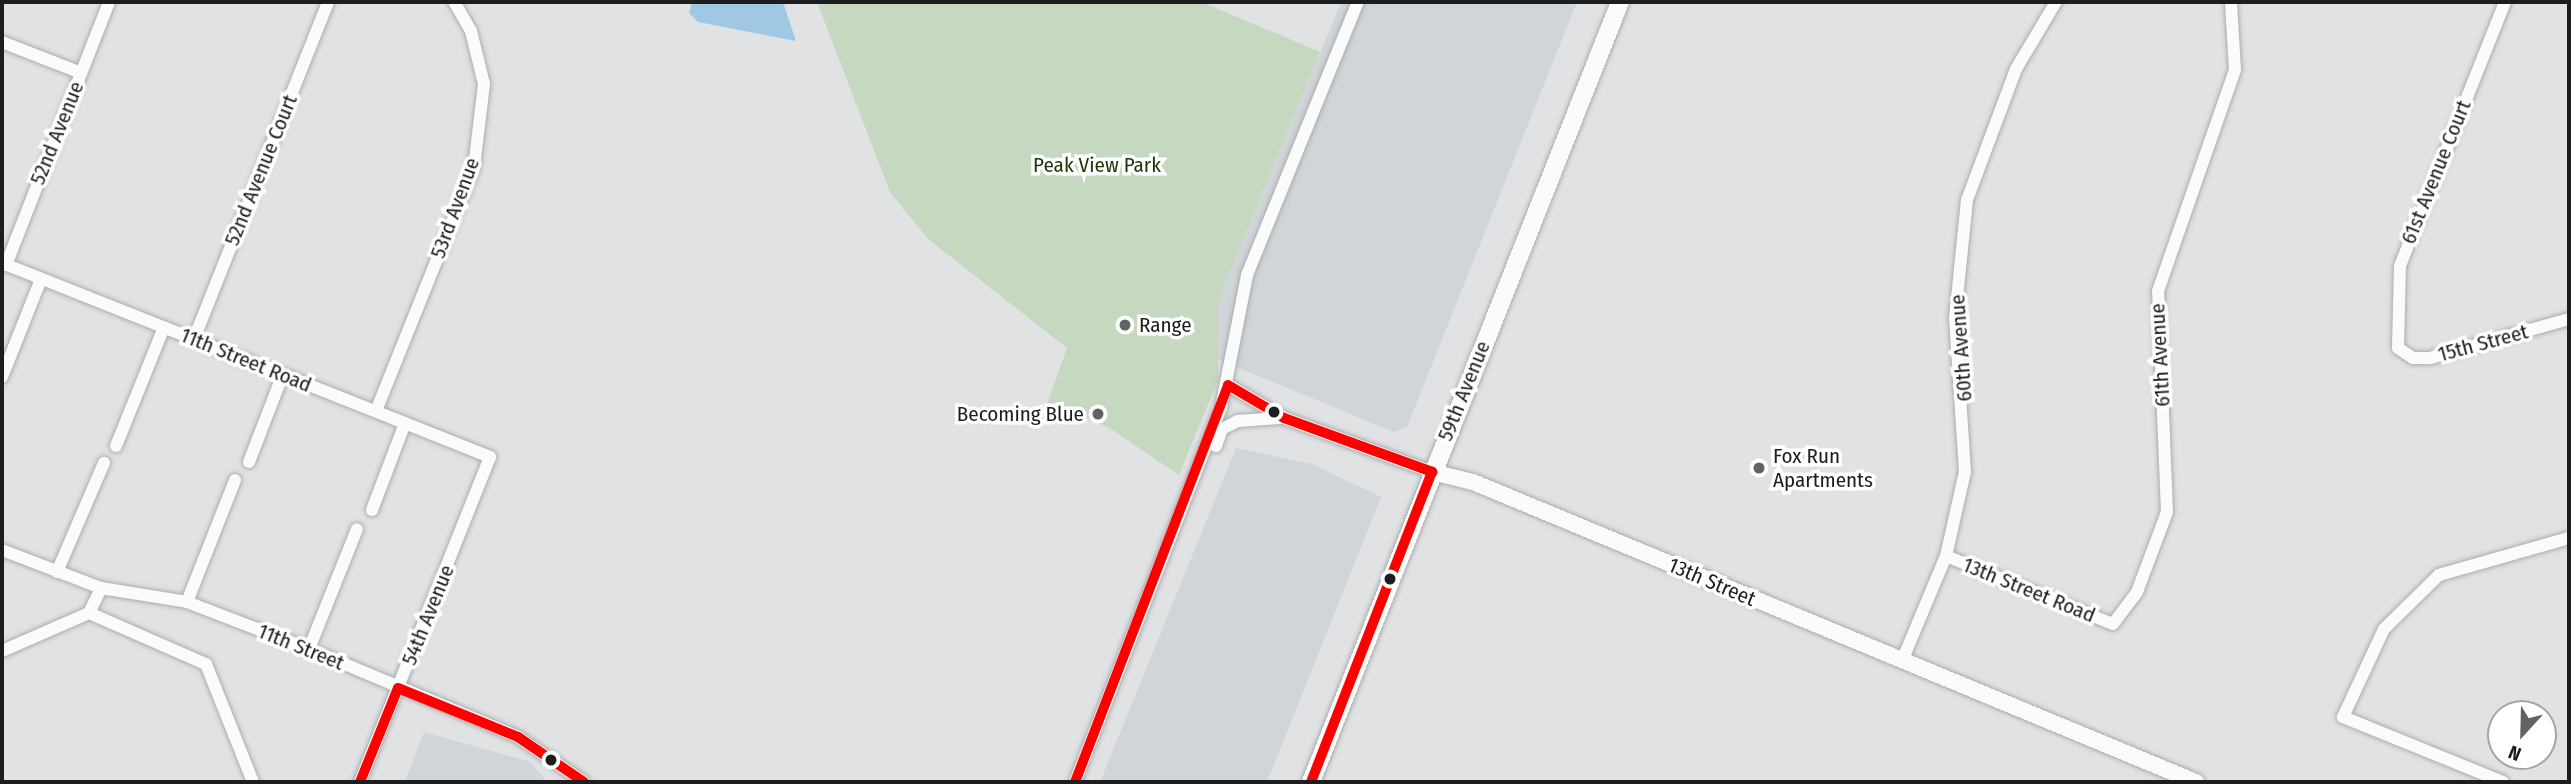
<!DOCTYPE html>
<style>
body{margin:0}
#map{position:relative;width:2571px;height:784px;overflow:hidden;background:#e0e2e4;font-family:"Fira Sans Condensed",sans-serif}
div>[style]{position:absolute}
.built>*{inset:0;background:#d0d5da}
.green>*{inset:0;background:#c6d8bf}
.water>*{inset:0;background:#a0c7e3}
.roads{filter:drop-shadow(0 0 2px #acadaf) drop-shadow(0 0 2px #acadaf)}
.minor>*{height:12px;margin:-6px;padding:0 6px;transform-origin:6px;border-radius:6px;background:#fafbfb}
.tertiary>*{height:16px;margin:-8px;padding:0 8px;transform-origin:8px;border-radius:8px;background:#fafbfb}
.secondary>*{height:18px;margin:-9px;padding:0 9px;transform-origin:9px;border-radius:9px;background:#fafbfb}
.bus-1>*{height:10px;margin:-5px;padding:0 5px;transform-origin:5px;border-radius:5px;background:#f00}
.dots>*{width:19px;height:19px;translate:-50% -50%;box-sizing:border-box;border:4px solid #fff;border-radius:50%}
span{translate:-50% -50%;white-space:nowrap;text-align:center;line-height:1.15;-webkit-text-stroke:7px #fff;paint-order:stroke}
.street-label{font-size:21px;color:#1c1d1e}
.park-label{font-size:21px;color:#1a3902}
.poi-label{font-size:21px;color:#1c1d1e}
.left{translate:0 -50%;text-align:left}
.right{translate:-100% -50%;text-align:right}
.frame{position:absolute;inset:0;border:4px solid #1c1d1e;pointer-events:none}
.north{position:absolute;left:2487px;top:700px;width:70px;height:70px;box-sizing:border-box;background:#fff;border:2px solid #a4a5a5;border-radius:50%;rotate:202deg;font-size:19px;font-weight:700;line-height:28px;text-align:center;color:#1c1d1e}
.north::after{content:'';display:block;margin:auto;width:24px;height:32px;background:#616263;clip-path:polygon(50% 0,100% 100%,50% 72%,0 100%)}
</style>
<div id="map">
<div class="built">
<div style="clip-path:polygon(1341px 2px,1577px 2px,1407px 427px,1394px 432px,1217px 359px,1218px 301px)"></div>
<div style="clip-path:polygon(1236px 448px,1312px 464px,1381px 497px,1267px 782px,1100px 782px)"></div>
<div style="clip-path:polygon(424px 732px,530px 762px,547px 782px,405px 782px)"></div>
</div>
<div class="green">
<div style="clip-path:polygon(817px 2px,1202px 2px,1320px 52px,1218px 301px,1218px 380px,1179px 475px,1108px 427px,1047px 404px,1067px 348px,928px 239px,890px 192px)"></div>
</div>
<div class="water">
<div style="clip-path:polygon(692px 2px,783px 2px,796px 41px,698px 22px,689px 13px)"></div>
</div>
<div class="roads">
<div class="minor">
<div style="left:2505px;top:2px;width:284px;rotate:111.7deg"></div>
<div style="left:2400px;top:266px;width:82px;rotate:91.4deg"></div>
<div style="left:2398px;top:348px;width:18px;rotate:34deg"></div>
<div style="left:2413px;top:358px;width:17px"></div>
<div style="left:2430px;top:358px;width:144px;rotate:-15.7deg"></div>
<div style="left:2px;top:42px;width:85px;rotate:21.4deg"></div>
<div style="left:2px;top:263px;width:525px;rotate:21.68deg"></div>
<div style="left:490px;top:457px;width:350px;rotate:111.8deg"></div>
<div style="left:6px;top:265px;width:282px;rotate:-68.6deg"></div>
<div style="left:194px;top:339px;width:363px;rotate:-68.3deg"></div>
<div style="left:2px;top:377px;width:105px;rotate:-68.3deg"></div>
<div style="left:1228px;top:385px;width:65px;rotate:30.5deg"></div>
<div style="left:1284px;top:418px;width:158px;rotate:20deg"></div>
<div style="left:376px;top:411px;width:263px;rotate:-68.1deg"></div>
<div style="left:474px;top:167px;width:84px;rotate:-83.1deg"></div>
<div style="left:484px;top:84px;width:55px;rotate:-103.8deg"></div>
<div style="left:471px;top:31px;width:34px;rotate:-120deg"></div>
<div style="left:116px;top:446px;width:128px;rotate:-68deg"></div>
<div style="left:1216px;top:446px;width:18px;rotate:-71deg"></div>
<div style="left:1222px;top:429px;width:18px;rotate:-27deg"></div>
<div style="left:1238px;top:421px;width:41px;rotate:-4.2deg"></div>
<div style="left:249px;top:462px;width:94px;rotate:-68.9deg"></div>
<div style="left:372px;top:510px;width:93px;rotate:-69.2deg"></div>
<div style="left:2px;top:550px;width:106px;rotate:21deg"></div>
<div style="left:101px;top:588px;width:87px;rotate:9.2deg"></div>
<div style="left:187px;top:602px;width:131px;rotate:21.1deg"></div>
<div style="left:309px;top:649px;width:227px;rotate:22.8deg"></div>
<div style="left:518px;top:737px;width:80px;rotate:34.3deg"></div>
<div style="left:1946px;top:556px;width:180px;rotate:22.2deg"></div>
<div style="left:2113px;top:624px;width:40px;rotate:-53deg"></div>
<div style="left:2137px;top:592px;width:85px;rotate:-69.4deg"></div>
<div style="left:2167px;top:512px;width:221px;rotate:-92.3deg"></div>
<div style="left:2158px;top:291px;width:234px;rotate:-70.8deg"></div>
<div style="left:2235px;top:70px;width:68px;rotate:-93.4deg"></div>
<div style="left:57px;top:572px;width:119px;rotate:-66.7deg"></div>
<div style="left:187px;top:602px;width:131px;rotate:-68.5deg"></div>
<div style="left:89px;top:613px;width:28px;rotate:-64deg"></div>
<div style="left:309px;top:649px;width:129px;rotate:-68.2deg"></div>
<div style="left:2px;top:651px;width:95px;rotate:-23.6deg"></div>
<div style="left:89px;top:613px;width:128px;rotate:23.6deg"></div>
<div style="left:206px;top:664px;width:127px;rotate:68.3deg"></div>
<div style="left:1902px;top:661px;width:114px;rotate:-67.3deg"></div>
<div style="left:1946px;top:556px;width:86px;rotate:-77.3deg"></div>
<div style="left:1965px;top:472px;width:154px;rotate:-93.7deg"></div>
<div style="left:1955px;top:318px;width:119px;rotate:-84.2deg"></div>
<div style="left:1967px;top:200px;width:140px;rotate:-69.5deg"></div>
<div style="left:2016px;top:69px;width:78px;rotate:-59.2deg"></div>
<div style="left:1075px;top:782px;width:401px;rotate:-68.7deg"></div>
<div style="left:1221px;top:408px;width:136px;rotate:-78.9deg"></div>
<div style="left:1247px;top:275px;width:295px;rotate:-67.9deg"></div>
<div style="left:2503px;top:782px;width:173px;rotate:-157.9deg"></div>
<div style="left:2343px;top:717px;width:97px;rotate:-65deg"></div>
<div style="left:2384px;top:629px;width:77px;rotate:-44.5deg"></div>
<div style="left:2439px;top:575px;width:135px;rotate:-15.9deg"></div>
</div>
<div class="tertiary">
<div style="left:1432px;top:472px;width:42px;rotate:13.7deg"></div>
<div style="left:1473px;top:482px;width:783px;rotate:22.54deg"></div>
</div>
<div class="secondary">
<div style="left:1311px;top:782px;width:839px;rotate:-68.39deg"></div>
</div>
</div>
<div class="bus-1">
<div style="left:398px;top:688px;width:130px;rotate:22.2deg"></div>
<div style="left:518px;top:737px;width:80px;rotate:34.3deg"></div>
<div style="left:360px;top:782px;width:101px;rotate:-68deg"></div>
<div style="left:1075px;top:782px;width:425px;rotate:-68.9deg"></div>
<div style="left:1228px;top:385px;width:65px;rotate:30.5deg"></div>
<div style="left:1284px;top:418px;width:158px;rotate:20deg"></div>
<div style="left:1311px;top:782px;width:333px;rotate:-68.7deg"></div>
</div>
<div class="dots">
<div style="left:1125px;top:325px;background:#616263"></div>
<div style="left:1274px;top:412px;background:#1c1d1e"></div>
<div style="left:1098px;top:414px;background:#616263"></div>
<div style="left:1759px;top:468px;background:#616263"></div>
<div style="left:1390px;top:579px;background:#1c1d1e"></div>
<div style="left:551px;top:760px;background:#1c1d1e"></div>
</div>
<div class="street-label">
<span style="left:57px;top:133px;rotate:-68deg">52nd Avenue</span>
<span style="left:261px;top:170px;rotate:-68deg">52nd Avenue Court</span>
<span style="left:2436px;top:172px;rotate:-68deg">61st Avenue Court</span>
<span style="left:455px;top:208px;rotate:-70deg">53rd Avenue</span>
<span style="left:2483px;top:343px;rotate:-15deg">15th Street</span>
<span style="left:1961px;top:348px;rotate:-94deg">60th Avenue</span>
<span style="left:2160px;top:355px;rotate:-93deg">61th Avenue</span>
<span style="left:246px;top:360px;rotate:22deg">11th Street Road</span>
<span style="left:1464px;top:391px;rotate:-68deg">59th Avenue</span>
<span style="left:1712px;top:582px;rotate:23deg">13th Street</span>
<span style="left:2029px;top:590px;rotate:22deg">13th Street Road</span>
<span style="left:428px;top:615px;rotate:-68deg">54th Avenue</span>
<span style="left:301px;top:647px;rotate:22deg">11th Street</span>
</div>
<div class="park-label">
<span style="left:1097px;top:165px">Peak View Park</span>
</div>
<div class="poi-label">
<span class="left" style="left:1139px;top:325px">Range</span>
<span class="right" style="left:1084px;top:414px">Becoming Blue</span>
<span class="left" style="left:1773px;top:468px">Fox Run<br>Apartments</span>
</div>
<div class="frame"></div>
<div class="north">N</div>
</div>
